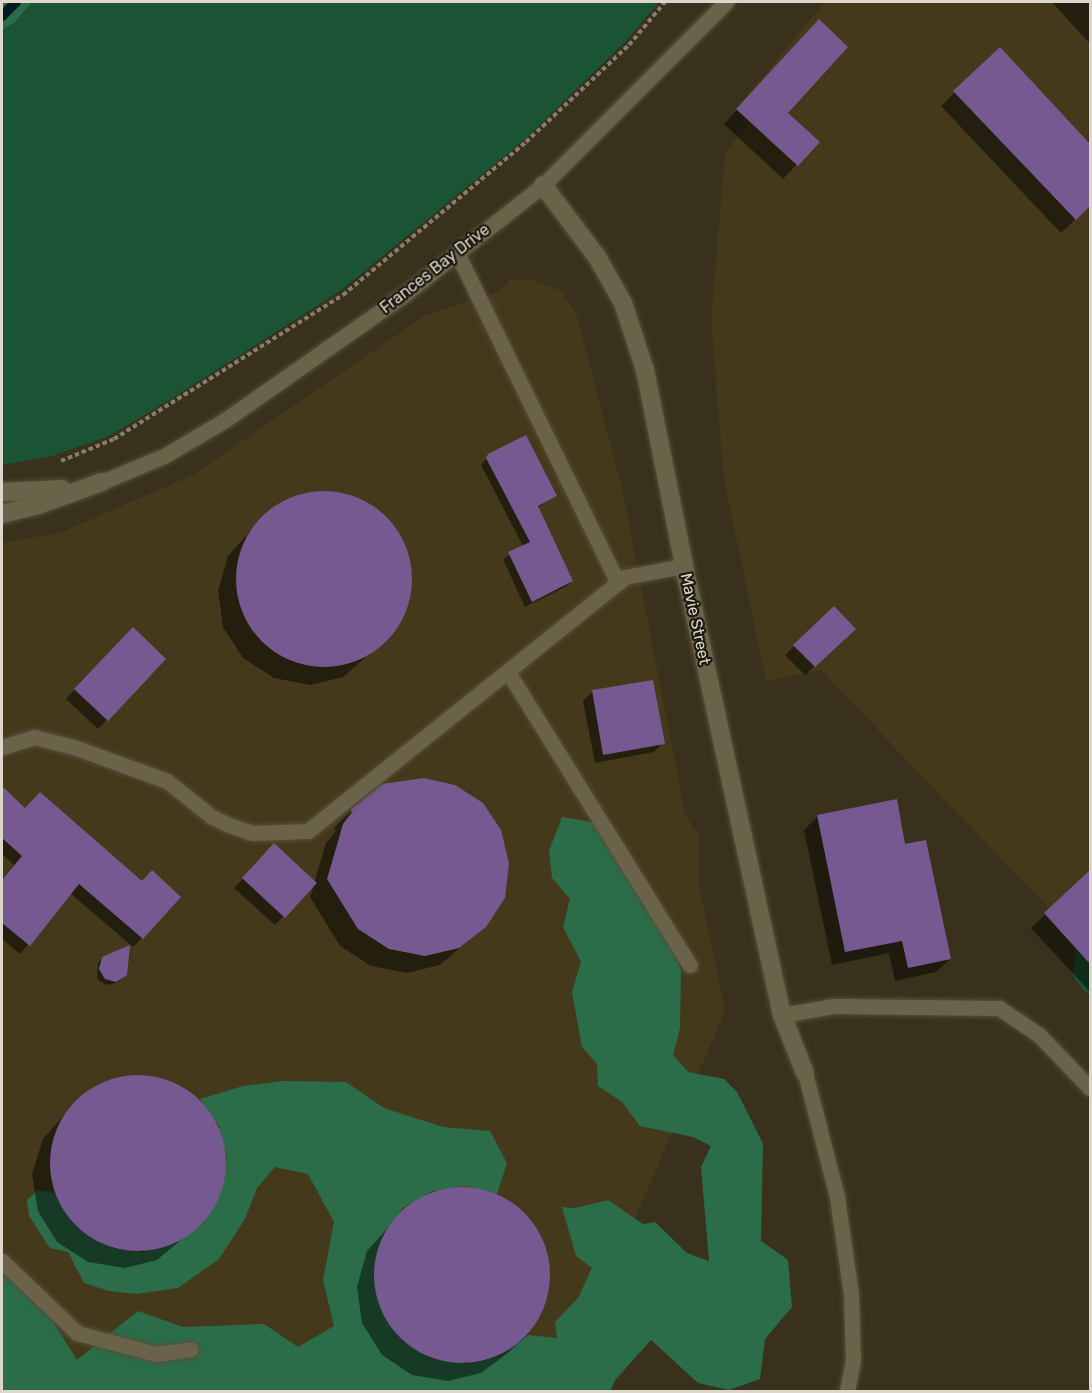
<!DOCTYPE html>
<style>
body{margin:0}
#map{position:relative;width:1092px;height:1393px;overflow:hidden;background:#3a311c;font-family:Rubik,sans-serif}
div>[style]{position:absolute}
.built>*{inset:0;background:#45391c}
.green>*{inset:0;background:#1b5435}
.forest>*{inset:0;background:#2b6d48}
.shadow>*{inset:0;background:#0007}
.stream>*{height:10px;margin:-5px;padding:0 5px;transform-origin:5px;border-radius:5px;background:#011a22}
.building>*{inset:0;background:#765990}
.round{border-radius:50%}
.path>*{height:4px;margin-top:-2px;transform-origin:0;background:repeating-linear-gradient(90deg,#857e6c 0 4.5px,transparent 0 7.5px)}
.roads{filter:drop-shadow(0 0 2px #554e3b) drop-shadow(0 0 2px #554e3b)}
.lane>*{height:15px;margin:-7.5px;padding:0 7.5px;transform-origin:7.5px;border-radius:7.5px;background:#6b624a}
.street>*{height:18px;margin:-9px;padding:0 9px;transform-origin:9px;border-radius:9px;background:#6b624a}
span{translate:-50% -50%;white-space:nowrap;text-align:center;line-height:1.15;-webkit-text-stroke:4.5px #1d1a10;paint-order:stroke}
.street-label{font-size:16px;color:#dcd7ca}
.frame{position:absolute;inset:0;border:3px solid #dcd7ca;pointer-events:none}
</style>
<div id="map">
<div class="built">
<div style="clip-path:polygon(825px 2px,1090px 2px,1090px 952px,821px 670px,766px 681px,724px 479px,711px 320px,725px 153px,750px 122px,736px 109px)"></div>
<div style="clip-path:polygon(511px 279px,533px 280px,561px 291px,576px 313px,622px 488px,685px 814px,699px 836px,698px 880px,725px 1011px,560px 1391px,72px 1367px,2px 1281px,2px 543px,62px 532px,193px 475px,426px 315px,500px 291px)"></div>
</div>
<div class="green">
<div style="clip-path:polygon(2px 2px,659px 2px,625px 42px,524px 140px,340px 291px,171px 399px,109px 436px,52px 456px,2px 465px)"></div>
<div style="clip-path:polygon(1076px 949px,1090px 964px,1090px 995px,1083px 990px,1073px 976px)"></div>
</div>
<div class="forest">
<div style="clip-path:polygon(2px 2px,32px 2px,15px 22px,2px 30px)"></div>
<div style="clip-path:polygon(562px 817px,592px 822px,674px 950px,681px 970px,680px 1028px,673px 1055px,688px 1072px,724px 1079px,737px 1092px,763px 1144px,761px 1241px,788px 1260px,792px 1307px,765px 1339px,760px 1379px,729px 1390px,698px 1383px,651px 1340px,616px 1379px,610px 1391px,2px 1391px,2px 1266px,50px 1317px,77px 1360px,138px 1311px,183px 1327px,264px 1324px,298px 1347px,334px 1326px,323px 1280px,334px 1222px,308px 1174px,275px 1167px,257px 1188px,245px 1219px,219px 1259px,178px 1288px,137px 1294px,109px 1291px,84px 1283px,68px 1252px,50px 1248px,29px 1216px,27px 1200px,38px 1190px,55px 1193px,75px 1225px,106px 1245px,143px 1252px,176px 1243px,203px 1223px,221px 1193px,227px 1159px,219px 1126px,200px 1099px,243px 1086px,283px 1081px,346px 1082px,384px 1108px,443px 1127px,490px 1131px,507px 1163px,497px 1194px,465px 1186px,432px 1191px,404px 1207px,384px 1232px,374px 1269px,379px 1305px,399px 1337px,430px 1358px,467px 1364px,500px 1356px,528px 1335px,557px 1338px,555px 1322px,578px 1298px,592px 1268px,576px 1256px,562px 1207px,575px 1208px,608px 1200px,643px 1224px,655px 1222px,687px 1253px,709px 1261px,701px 1167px,711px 1146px,693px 1137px,640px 1126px,622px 1102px,598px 1086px,597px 1064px,582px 1047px,572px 992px,581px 962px,563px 927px,570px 899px,552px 878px,549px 851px)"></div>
</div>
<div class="shadow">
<div style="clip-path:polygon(1052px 2px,1090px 2px,1090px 44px)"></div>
<div style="clip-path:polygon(806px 35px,786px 113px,818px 142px,783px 179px,724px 124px)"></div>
<div style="clip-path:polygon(1000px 49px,1090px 146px,1090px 205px,1061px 233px,941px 106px)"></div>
<div style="clip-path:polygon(489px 456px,555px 496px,537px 508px,572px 581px,565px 587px,525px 607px,503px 559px,523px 546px,481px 465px)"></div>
<div style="clip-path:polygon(326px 492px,357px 499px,384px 517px,403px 543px,411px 576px,406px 609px,388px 638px,343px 677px,310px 685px,274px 678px,243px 658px,223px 627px,218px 591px,228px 556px,267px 512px,295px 497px)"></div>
<div style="clip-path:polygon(834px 608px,845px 638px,805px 675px,785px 655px)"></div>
<div style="clip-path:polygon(133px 629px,164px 659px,98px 729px,66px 699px)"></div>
<div style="clip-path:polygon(592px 692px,663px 743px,654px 752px,595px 763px,583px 701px)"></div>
<div style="clip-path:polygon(2px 788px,25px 809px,142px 938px,133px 947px,70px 893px,20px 954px,2px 939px,2px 880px,14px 865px,2px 854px)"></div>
<div style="clip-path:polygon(351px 811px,485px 926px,440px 965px,407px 973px,371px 966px,340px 946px,310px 897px,314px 885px,275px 925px,234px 888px,266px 854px,314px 883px,326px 843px,336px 831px,334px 828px)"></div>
<div style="clip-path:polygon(817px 817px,904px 846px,950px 959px,936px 972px,895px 981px,889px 953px,832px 965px,804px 830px)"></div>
<div style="clip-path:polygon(1090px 873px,1090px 992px,1031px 928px)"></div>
<div style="clip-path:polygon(102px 958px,121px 979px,116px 983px,106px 985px,97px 979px,98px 963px)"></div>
<div style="clip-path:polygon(141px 1076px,172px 1083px,199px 1100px,217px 1127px,225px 1160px,220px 1193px,202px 1222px,157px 1260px,125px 1268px,88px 1262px,57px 1242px,38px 1211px,32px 1174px,43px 1139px,81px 1096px,109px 1080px)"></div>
<div style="clip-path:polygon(465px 1188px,496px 1195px,523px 1213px,541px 1239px,549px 1272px,544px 1305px,527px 1335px,508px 1353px,481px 1373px,448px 1381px,412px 1375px,382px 1355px,362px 1323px,357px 1287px,367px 1251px,405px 1209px,433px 1193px)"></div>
</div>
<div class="stream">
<div style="left:2px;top:16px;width:20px;rotate:-45deg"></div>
</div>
<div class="building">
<div style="clip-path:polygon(819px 19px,848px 47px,788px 113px,820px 142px,798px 166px,736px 109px)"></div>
<div style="clip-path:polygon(1000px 47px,1090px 144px,1090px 206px,1076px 220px,953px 91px)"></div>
<div style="clip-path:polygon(526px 435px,557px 496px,538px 506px,573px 581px,532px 602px,508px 552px,530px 542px,486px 458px,488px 454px)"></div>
<div class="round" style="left:236px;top:491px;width:176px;height:176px"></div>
<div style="clip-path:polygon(834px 606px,856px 629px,815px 667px,793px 645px)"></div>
<div style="clip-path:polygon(133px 627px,166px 659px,108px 721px,74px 689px)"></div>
<div style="clip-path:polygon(653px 680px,665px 744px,603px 755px,592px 690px)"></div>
<div style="clip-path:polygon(424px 778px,455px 785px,483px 803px,501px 830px,509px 863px,505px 898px,486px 927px,459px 948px,425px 956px,389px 949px,358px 929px,327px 879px,343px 824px,352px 812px,350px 810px,382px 784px)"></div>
<div style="clip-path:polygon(2px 786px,25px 808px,40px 792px,142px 881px,152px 870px,181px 897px,143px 939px,79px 884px,30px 946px,2px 923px,2px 880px,22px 856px,2px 838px)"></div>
<div style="clip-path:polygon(897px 799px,905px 844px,926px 840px,951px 959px,908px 968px,902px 941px,845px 952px,817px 815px)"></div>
<div style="clip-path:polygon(274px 843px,317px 883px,285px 918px,242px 878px)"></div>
<div style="clip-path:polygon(1090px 870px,1090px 964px,1044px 913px)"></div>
<div style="clip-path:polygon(130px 945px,127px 975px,116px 982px,105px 979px,99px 969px,102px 957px)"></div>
<div class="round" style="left:50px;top:1075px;width:176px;height:176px"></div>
<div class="round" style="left:374px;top:1187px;width:176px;height:176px"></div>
</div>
<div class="path">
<div style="left:61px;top:461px;width:57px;rotate:-22.5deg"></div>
<div style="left:114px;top:439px;width:271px;rotate:-32.2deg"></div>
<div style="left:343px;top:295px;width:239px;rotate:-39.9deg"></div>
<div style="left:526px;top:142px;width:141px;rotate:-43.3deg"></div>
<div style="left:629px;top:45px;width:56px;rotate:-50.1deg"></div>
</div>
<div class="roads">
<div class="lane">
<div style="left:457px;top:253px;width:367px;rotate:64deg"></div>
<div style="left:102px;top:482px;width:67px;rotate:-22.8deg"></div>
<div style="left:164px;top:456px;width:71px;rotate:-30.5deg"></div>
<div style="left:225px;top:420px;width:220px;rotate:-35deg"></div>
<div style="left:405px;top:294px;width:176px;rotate:-38.3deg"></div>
<div style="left:543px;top:185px;width:259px;rotate:-45deg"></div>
<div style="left:508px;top:672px;width:345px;rotate:58.2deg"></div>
<div style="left:2px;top:747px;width:34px;rotate:-17deg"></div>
<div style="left:34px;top:737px;width:38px;rotate:14deg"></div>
<div style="left:71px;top:746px;width:102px;rotate:20deg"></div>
<div style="left:167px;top:781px;width:58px;rotate:38.7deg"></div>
<div style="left:212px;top:817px;width:19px;rotate:25deg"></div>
<div style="left:229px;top:825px;width:24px;rotate:19deg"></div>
<div style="left:252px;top:833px;width:56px;rotate:-2deg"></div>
<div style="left:308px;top:831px;width:406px;rotate:-38.7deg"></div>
<div style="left:625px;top:577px;width:60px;rotate:-10.6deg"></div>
<div style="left:782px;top:1015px;width:53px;rotate:-9.8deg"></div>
<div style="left:834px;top:1006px;width:165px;rotate:0.7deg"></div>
<div style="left:999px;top:1008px;width:48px;rotate:34deg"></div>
<div style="left:1039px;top:1035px;width:74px;rotate:46.1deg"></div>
<div style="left:805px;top:1073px;width:128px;rotate:75.5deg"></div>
<div style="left:837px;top:1197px;width:98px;rotate:81.8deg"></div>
<div style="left:851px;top:1294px;width:66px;rotate:88.3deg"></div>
<div style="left:853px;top:1360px;width:33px;rotate:101deg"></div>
<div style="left:2px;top:1261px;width:104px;rotate:43.8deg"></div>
<div style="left:77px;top:1333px;width:82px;rotate:14.9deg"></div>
<div style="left:156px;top:1354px;width:35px;rotate:-8deg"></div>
</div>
<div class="street">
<div style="left:543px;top:185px;width:90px;rotate:53.1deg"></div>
<div style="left:597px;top:257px;width:53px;rotate:60.5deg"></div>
<div style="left:623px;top:303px;width:71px;rotate:71.8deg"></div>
<div style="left:645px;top:370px;width:200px;rotate:78.7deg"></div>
<div style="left:684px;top:566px;width:460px;rotate:77.7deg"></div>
<div style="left:782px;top:1015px;width:62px;rotate:68.4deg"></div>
<div style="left:2px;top:492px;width:60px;rotate:-2.9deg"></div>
<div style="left:2px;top:514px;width:37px;rotate:-14deg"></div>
<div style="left:38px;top:505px;width:68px;rotate:-19.8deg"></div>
</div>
</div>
<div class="street-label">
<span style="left:435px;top:269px;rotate:-38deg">Frances Bay Drive</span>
<span style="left:695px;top:619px;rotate:78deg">Mavie Street</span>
</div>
<div class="frame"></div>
</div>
